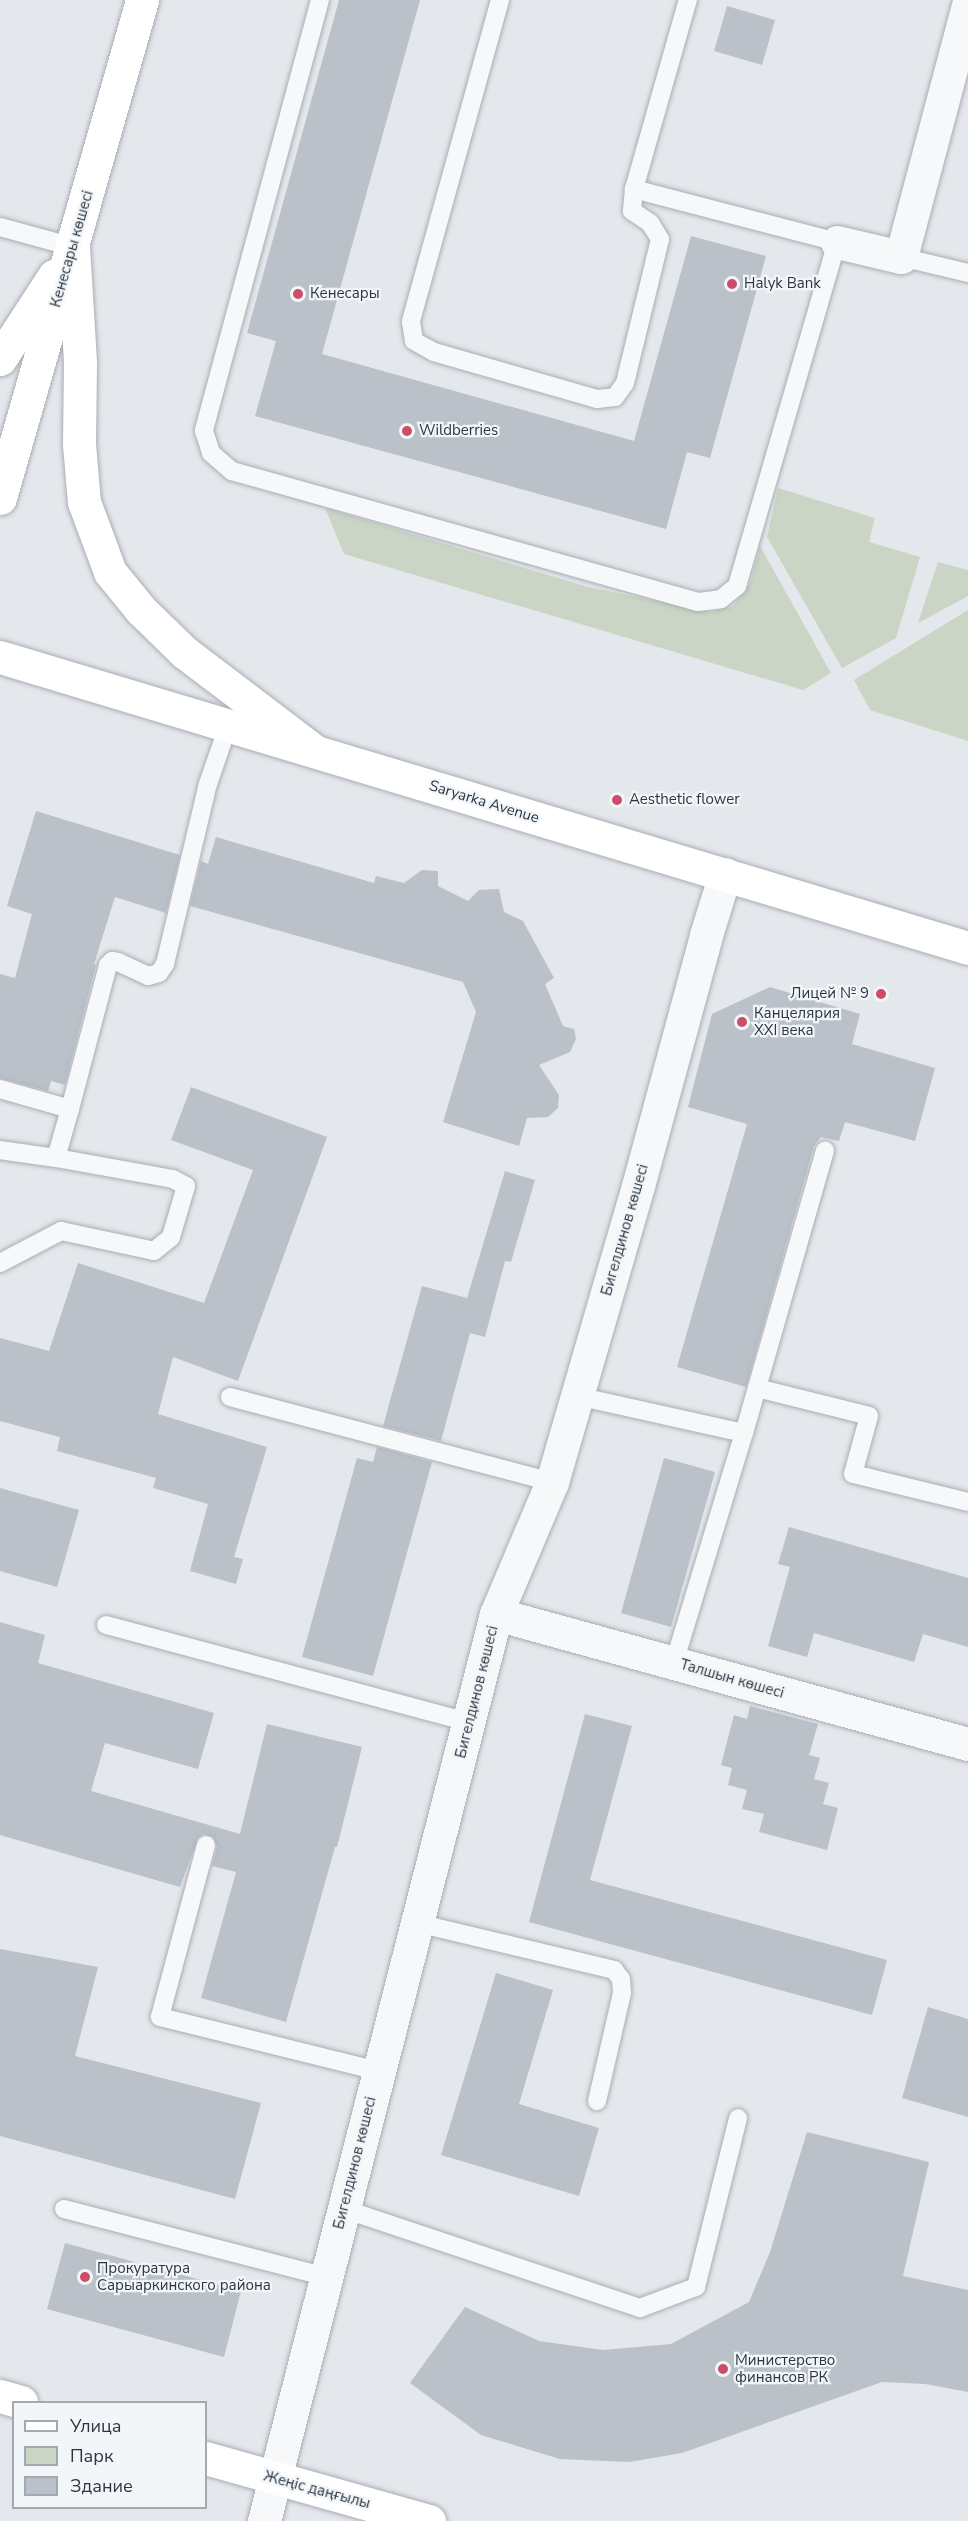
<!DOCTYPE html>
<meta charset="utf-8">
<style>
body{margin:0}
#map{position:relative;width:968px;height:2521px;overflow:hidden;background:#e4e7eb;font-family:"Nunito Sans",sans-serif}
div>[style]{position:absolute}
.green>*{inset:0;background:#cad5c5}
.building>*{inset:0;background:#bbc1c8}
.roads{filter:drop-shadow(0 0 2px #a9aeb5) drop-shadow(0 0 2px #a9aeb5)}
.lane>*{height:18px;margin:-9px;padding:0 9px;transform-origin:9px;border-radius:9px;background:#f6f8f9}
.street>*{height:33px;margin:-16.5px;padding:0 16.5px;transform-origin:16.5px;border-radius:16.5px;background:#f6f8f9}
.secondary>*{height:33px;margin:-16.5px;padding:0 16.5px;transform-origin:16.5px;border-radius:16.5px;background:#fff}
.primary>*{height:33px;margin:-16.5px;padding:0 16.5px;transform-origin:16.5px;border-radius:16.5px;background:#fff}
.dots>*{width:16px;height:16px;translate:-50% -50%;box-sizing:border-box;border:3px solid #f3f6f8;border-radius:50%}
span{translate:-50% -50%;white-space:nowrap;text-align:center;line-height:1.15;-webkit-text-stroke:4.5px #f3f6f8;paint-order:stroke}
.street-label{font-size:15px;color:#2b3643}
.poi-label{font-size:15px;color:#2b3643}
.left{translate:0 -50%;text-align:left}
.right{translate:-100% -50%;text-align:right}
.legend{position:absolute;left:12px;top:2401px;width:195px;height:108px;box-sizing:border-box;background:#f3f6f8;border:2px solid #a3a9b0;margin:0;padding:8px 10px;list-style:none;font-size:18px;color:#2b3643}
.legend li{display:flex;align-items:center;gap:12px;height:30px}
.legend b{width:30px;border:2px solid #a3a9b0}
</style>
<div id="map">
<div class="green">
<div style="clip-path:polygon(778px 488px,875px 518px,869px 542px,920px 557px,896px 638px,842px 668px,767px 537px)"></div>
<div style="clip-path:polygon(325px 508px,588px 587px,711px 612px,733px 606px,750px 584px,760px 546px,831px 673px,803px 690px,344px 554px)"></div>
<div style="clip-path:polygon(938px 562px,968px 570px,968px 596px,918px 623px)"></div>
<div style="clip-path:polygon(968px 610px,968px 741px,870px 710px,854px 680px)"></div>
</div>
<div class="building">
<div style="clip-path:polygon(339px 0,420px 0,322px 354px,634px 441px,691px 236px,766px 256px,710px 458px,687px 452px,666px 529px,255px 416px,276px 341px,247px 333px)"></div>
<div style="clip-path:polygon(727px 6px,775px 20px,762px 65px,714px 51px)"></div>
<div style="clip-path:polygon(36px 811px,180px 855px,166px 913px,115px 897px,94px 964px,96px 965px,65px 1085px,51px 1081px,48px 1091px,0 1078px,0 974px,15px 978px,32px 914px,7px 906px)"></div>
<div style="clip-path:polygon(216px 837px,374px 883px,376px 876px,404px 883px,422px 870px,438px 871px,438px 886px,468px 901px,479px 890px,499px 889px,504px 912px,523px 921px,554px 978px,545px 984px,563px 1026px,574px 1029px,576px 1039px,570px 1052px,539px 1065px,559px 1095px,558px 1108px,548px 1117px,527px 1118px,519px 1146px,443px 1122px,476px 1012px,463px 982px,190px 906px,201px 861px,208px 864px)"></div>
<div style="clip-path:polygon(770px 987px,860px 1014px,852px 1044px,935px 1068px,915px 1141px,845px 1122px,839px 1141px,821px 1137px,814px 1146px,746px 1387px,677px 1367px,747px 1124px,688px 1107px,712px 1014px)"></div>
<div style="clip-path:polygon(191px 1087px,327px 1137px,238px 1381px,173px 1357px,158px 1414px,267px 1447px,234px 1557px,243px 1559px,236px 1584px,190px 1571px,208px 1504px,153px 1488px,156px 1478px,57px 1451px,60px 1437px,0 1421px,0 1338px,49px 1351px,78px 1263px,204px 1303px,253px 1170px,171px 1140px)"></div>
<div style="clip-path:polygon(505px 1171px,535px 1180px,511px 1262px,505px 1261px,485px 1337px,470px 1333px,441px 1441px,383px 1426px,422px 1286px,467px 1298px)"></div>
<div style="clip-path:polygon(377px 1447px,432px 1462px,373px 1676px,302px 1657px,357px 1458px,373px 1462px)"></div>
<div style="clip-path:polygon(664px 1458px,715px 1472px,671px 1627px,621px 1613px)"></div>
<div style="clip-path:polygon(0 1488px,79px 1510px,57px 1587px,0 1571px)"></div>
<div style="clip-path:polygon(789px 1527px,968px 1578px,968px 1647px,923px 1634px,914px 1662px,814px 1633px,807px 1657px,768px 1646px,790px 1567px,778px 1564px)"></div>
<div style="clip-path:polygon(0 1622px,45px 1635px,38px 1663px,214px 1713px,198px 1769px,105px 1743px,91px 1791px,240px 1834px,267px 1724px,362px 1747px,337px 1847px,335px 1847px,286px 2022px,201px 1998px,236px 1872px,212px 1866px,217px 1847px,213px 1837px,204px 1834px,198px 1838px,180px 1887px,0 1835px)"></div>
<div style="clip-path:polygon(750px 1706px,818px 1724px,809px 1755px,820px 1758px,814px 1779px,829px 1783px,823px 1804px,838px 1808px,827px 1850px,759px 1832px,764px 1814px,742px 1809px,747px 1790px,728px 1785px,732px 1768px,721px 1765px,734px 1715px,747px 1719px)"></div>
<div style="clip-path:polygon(585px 1714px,632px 1726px,590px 1880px,887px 1960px,872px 2015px,529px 1922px)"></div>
<div style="clip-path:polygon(0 1949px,98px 1967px,75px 2056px,261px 2103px,235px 2199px,0 2136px)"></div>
<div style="clip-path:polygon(496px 1973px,553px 1990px,519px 2104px,599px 2128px,579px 2196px,441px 2155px)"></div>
<div style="clip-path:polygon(928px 2007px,968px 2019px,968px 2117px,902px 2098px)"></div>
<div style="clip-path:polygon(807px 2132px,929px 2162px,903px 2276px,968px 2290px,968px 2392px,925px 2384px,882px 2382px,682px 2453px,629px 2462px,560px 2459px,481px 2435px,410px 2383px,465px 2307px,539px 2341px,603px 2350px,671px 2344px,749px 2302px,770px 2252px)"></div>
<div style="clip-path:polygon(65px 2243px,241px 2291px,224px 2357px,47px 2309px)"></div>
</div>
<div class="roads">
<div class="lane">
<div style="left:320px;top:0;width:446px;rotate:105.1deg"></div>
<div style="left:204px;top:431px;width:23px;rotate:72deg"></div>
<div style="left:211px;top:453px;width:28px;rotate:41deg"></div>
<div style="left:232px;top:471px;width:484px;rotate:15.7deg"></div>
<div style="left:698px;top:602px;width:23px;rotate:-7deg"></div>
<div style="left:721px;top:599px;width:21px;rotate:-39deg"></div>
<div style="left:737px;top:586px;width:358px;rotate:-73.8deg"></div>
<div style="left:837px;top:242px;width:210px;rotate:-165.4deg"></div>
<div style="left:500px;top:0;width:334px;rotate:105.5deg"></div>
<div style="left:411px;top:322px;width:19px;rotate:81deg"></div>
<div style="left:414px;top:341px;width:23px;rotate:29deg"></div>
<div style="left:434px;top:352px;width:170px;rotate:16.1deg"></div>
<div style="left:597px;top:399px;width:18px;rotate:-6deg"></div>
<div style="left:615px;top:397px;width:17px;rotate:-54deg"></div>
<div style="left:625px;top:383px;width:148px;rotate:-76.3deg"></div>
<div style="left:660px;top:239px;width:19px;rotate:-122deg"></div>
<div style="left:650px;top:223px;width:22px;rotate:-146deg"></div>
<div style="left:632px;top:211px;width:22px;rotate:-85deg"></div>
<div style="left:634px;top:189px;width:197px;rotate:-74.1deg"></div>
<div style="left:0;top:227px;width:76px;rotate:15.3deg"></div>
<div style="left:901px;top:257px;width:69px;rotate:13.4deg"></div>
<div style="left:0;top:1089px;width:73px;rotate:15.9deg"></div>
<div style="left:70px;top:1109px;width:51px;rotate:105.9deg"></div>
<div style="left:56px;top:1158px;width:57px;rotate:-171.9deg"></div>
<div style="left:70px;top:1109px;width:149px;rotate:-75.2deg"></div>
<div style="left:108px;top:965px;width:6px;rotate:-45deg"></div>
<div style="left:112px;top:961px;width:6px;rotate:9deg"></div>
<div style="left:118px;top:962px;width:33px;rotate:25deg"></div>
<div style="left:148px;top:976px;width:11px;rotate:-15deg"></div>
<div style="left:159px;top:973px;width:11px;rotate:-56deg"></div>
<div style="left:165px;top:964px;width:185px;rotate:-76.6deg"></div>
<div style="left:208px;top:784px;width:61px;rotate:-71deg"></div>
<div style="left:0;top:1263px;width:69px;rotate:-27.7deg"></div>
<div style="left:61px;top:1231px;width:95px;rotate:12.1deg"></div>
<div style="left:154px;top:1251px;width:22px;rotate:-39deg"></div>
<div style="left:171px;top:1237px;width:53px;rotate:-73.6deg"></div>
<div style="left:186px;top:1186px;width:15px;rotate:-152deg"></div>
<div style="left:173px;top:1179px;width:119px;rotate:-169.8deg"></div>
<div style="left:757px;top:1388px;width:115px;rotate:14deg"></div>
<div style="left:869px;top:1416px;width:60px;rotate:105.4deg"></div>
<div style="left:853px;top:1474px;width:118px;rotate:13.7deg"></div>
<div style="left:577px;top:1396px;width:171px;rotate:12.5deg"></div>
<div style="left:744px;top:1433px;width:294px;rotate:-74deg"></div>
<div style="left:230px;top:1397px;width:333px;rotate:14.8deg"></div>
<div style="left:106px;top:1625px;width:376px;rotate:15deg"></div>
<div style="left:674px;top:1663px;width:240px;rotate:-73.1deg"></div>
<div style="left:206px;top:1845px;width:178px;rotate:105deg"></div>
<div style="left:160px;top:2017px;width:226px;rotate:13.9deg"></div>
<div style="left:417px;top:1923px;width:203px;rotate:13.4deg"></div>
<div style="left:614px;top:1970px;width:11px;rotate:52deg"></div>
<div style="left:621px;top:1979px;width:14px;rotate:86deg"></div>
<div style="left:622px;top:1993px;width:111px;rotate:103deg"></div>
<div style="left:64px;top:2209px;width:271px;rotate:14.5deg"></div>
<div style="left:344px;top:2209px;width:312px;rotate:18.5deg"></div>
<div style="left:640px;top:2308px;width:60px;rotate:-20.6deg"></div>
<div style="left:696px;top:2287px;width:174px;rotate:-76deg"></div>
</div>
<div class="street">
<div style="left:837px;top:242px;width:66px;rotate:13.2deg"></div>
<div style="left:901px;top:257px;width:261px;rotate:-75.1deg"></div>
<div style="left:496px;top:1614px;width:490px;rotate:15.4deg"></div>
<div style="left:264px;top:2521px;width:936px;rotate:-75.65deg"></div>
<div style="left:496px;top:1614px;width:143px;rotate:-67deg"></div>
<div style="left:552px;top:1482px;width:308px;rotate:-73.8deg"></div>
<div style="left:638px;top:1186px;width:260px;rotate:-74.8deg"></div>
<div style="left:706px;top:935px;width:64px;rotate:-72.7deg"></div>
</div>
<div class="secondary">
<div style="left:73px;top:247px;width:116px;rotate:86.5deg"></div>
<div style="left:80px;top:363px;width:81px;rotate:90.7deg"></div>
<div style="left:79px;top:444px;width:58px;rotate:85.1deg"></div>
<div style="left:84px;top:502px;width:75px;rotate:69.6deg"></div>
<div style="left:110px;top:572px;width:49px;rotate:50.8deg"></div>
<div style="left:141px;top:610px;width:60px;rotate:44.3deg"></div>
<div style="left:184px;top:652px;width:162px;rotate:37.2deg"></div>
<div style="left:0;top:359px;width:99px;rotate:-57deg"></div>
<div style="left:0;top:498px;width:518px;rotate:-74.08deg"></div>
<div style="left:0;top:2396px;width:22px;rotate:16deg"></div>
<div style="left:206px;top:2458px;width:232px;rotate:15.8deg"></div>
</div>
<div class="primary">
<div style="left:0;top:657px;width:1011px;rotate:16.73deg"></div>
</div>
</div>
<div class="dots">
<div style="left:732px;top:284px;background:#cc4d68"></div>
<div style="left:298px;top:294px;background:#cc4d68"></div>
<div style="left:407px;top:431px;background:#cc4d68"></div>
<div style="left:617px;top:800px;background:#cc4d68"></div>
<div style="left:881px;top:994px;background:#cc4d68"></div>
<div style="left:742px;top:1022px;background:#cc4d68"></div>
<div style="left:85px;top:2277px;background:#cc4d68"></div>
<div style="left:723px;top:2369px;background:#cc4d68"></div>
</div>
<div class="street-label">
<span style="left:72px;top:249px;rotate:-74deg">Кенесары көшесі</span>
<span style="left:484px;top:802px;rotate:17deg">Saryarka Avenue</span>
<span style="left:625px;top:1230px;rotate:-74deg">Бигелдинов көшесі</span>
<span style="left:732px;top:1679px;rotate:16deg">Талшын көшесі</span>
<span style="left:477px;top:1692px;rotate:-76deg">Бигелдинов көшесі</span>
<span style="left:355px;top:2163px;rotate:-76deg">Бигелдинов көшесі</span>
<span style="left:317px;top:2490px;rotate:15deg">Жеңіс даңғылы</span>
</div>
<div class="poi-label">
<span class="left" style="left:744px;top:284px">Halyk Bank</span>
<span class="left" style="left:310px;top:294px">Кенесары</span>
<span class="left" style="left:419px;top:431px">Wildberries</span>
<span class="left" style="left:629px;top:800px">Aesthetic flower</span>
<span class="right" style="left:869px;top:994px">Лицей № 9</span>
<span class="left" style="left:754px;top:1022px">Канцелярия<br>XXI века</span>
<span class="left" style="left:97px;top:2277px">Прокуратура<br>Сарыаркинского района</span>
<span class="left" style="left:735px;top:2369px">Министерство<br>финансов РК</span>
</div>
<ul class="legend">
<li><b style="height:8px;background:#fff"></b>Улица</li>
<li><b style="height:16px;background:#cad5c5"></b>Парк</li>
<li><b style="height:16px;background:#bbc1c8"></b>Здание</li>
</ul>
</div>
